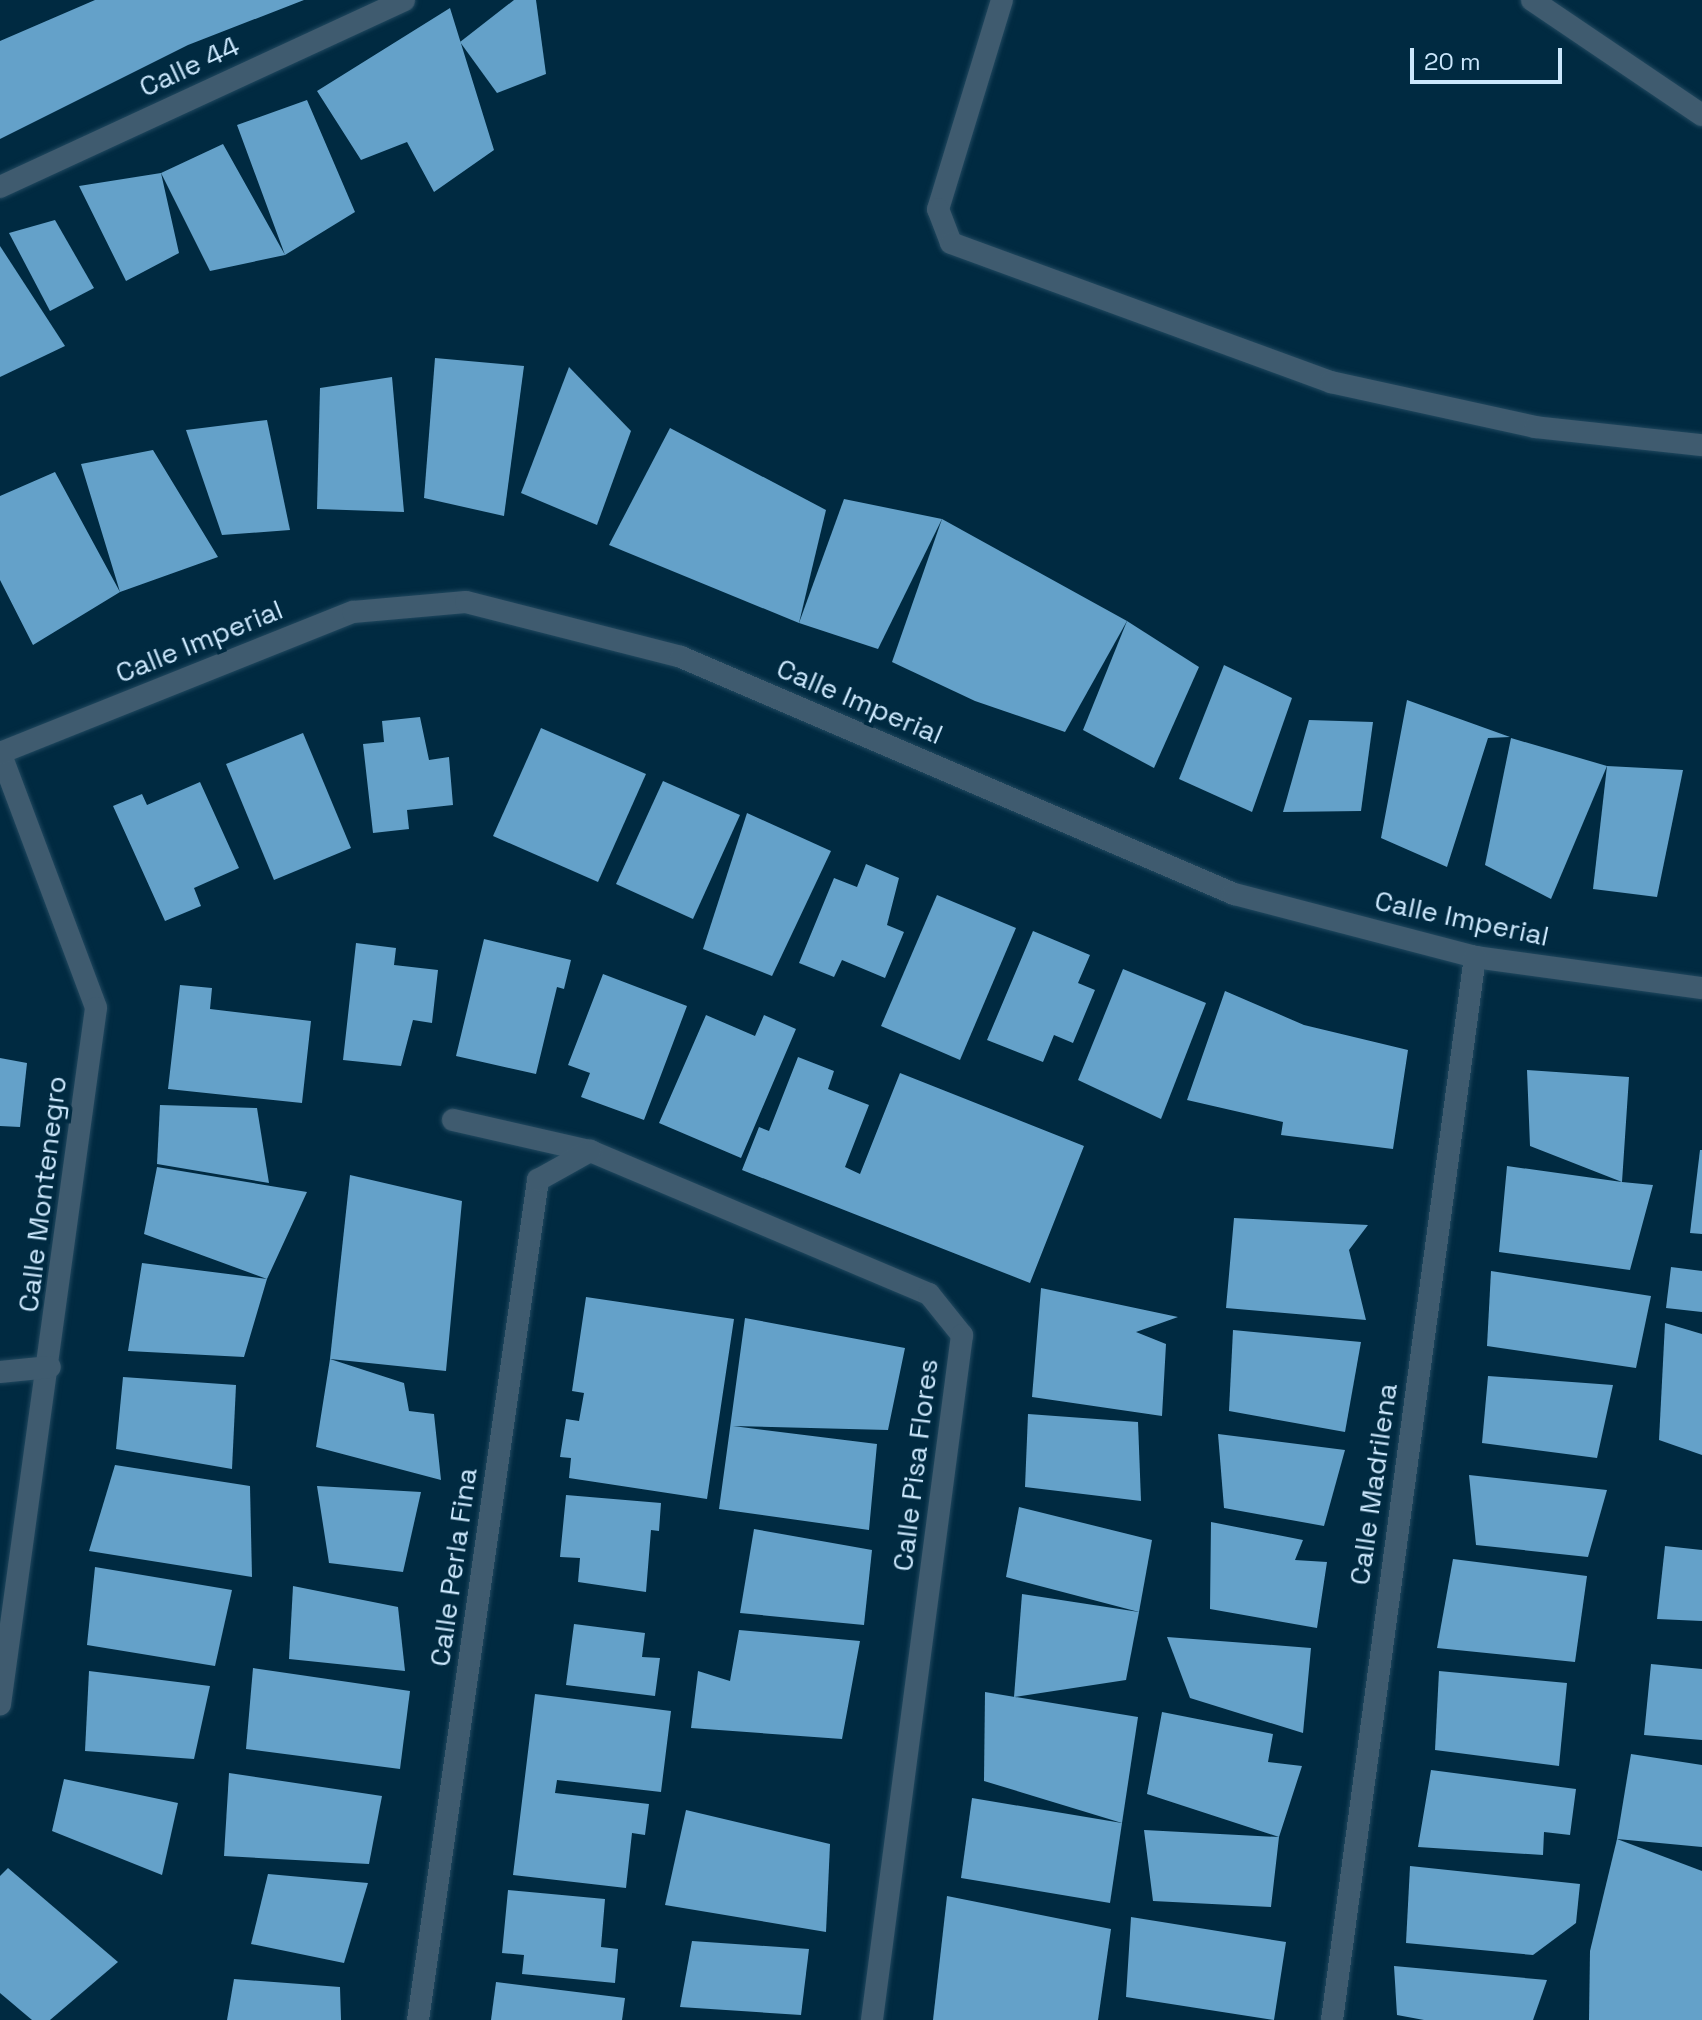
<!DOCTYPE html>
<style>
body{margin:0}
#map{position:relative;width:1702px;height:2020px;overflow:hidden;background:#002a41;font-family:"Space Grotesk",sans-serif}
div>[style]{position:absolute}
.building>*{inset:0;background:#64a1c9}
.roads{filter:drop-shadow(0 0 2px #20485f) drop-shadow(0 0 2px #20485f)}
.service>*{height:22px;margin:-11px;padding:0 11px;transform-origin:11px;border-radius:11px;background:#3f5b6f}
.minor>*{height:22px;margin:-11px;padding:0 11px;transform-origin:11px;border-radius:11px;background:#3f5b6f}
span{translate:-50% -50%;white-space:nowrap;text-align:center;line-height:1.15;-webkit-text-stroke:8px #002a41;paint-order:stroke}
.street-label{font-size:28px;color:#cbe7fc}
.scale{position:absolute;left:1410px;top:48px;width:152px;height:36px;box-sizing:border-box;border:4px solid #cbe7fc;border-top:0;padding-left:10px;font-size:24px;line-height:28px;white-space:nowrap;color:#cbe7fc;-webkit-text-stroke:6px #002a41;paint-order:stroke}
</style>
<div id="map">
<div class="building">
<div style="clip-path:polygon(95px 0,304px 0,188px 45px,0 139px,0 41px)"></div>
<div style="clip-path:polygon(514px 0,536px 0,546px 74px,497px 93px,460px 42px)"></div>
<div style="clip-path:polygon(450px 8px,494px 150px,434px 192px,407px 142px,361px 160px,317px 91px)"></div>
<div style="clip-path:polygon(307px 100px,355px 212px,285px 255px,210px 271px,161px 173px,179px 253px,126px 281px,79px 186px,161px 173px,223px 144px,285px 255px,237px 125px)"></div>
<div style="clip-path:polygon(55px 220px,94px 288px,50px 311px,9px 233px)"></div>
<div style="clip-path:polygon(0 246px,65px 346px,0 377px)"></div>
<div style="clip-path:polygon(435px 358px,524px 366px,504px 516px,424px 498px)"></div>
<div style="clip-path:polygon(569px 367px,631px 431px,597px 525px,521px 493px)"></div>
<div style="clip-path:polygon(392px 377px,404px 512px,317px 509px,320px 388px)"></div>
<div style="clip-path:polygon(267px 420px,290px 530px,222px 535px,186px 430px)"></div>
<div style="clip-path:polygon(670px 428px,826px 510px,799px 623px,609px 545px)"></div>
<div style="clip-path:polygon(153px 450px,218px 557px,120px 592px,33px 645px,0 580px,0 496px,55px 472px,120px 592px,81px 464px)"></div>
<div style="clip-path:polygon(844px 499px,942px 519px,878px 649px,799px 623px)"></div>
<div style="clip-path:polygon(942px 519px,1127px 621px,1065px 732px,975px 701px,892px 662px)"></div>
<div style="clip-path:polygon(1127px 621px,1199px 667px,1154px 768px,1083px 730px)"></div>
<div style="clip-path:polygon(1224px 665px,1292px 698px,1252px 812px,1179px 779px)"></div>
<div style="clip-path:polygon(1407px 700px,1510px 737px,1488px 738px,1447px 867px,1381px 838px)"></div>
<div style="clip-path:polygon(420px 717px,429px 760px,449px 757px,453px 805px,407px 810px,409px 829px,373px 833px,363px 744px,384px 742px,382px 721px)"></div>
<div style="clip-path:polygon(1309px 720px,1373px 722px,1361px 811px,1283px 812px)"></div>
<div style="clip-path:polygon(541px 728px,646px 774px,598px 882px,493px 836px)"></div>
<div style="clip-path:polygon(303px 733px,351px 848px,274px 880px,226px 764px)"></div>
<div style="clip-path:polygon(1511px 738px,1607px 766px,1551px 899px,1485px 865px)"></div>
<div style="clip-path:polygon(1607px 766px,1683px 770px,1657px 897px,1593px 889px)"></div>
<div style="clip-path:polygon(663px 781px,740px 815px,693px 919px,616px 884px)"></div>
<div style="clip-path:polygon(200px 782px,239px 868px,194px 888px,201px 906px,165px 921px,113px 806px,142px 794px,147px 805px)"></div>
<div style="clip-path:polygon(747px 813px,831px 851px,772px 976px,703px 949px)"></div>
<div style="clip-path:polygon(866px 864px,899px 878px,887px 925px,904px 932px,885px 978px,842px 960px,834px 977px,799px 963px,834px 878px,857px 887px)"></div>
<div style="clip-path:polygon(937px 895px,1016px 928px,960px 1060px,881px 1026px)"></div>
<div style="clip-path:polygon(1033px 931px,1090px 955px,1078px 983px,1095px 990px,1073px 1043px,1054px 1035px,1043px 1062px,987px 1040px)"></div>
<div style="clip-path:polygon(484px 939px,571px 960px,564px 989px,557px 987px,536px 1074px,456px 1056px)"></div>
<div style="clip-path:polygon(356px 943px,396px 948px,394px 965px,438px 970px,432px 1023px,413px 1020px,401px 1066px,343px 1060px)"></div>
<div style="clip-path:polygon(1123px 969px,1206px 1003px,1161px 1119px,1078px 1080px)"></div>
<div style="clip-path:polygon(603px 974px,687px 1006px,644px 1120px,581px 1097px,590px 1073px,568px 1065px)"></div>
<div style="clip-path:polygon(180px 985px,212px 988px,210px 1009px,311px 1021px,302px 1103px,168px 1089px)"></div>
<div style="clip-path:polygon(1225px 991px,1304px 1025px,1408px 1050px,1393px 1149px,1281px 1135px,1283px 1122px,1187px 1100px)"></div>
<div style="clip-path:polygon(706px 1015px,755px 1036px,764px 1015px,796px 1029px,741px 1158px,659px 1123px)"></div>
<div style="clip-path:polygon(798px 1057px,834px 1071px,828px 1089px,869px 1105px,845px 1167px,860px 1174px,900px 1073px,1084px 1146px,1030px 1283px,742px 1170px,759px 1127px,769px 1131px)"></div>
<div style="clip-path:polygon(0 1058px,27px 1063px,20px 1127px,0 1126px)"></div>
<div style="clip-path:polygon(1527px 1070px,1629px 1077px,1622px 1182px,1653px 1185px,1630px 1270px,1499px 1252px,1507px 1166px,1622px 1182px,1530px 1146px)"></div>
<div style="clip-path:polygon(160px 1105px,257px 1108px,269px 1183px,157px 1164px)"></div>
<div style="clip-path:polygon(1700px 1150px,1702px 1150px,1702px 1234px,1690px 1233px)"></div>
<div style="clip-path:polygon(157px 1167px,307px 1192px,267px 1279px,244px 1357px,128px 1351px,142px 1263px,267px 1279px,144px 1234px)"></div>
<div style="clip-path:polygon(350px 1175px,462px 1201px,446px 1371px,330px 1359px)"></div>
<div style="clip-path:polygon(1234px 1218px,1368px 1225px,1349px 1250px,1366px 1320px,1226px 1308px)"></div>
<div style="clip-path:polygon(1671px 1267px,1702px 1271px,1702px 1312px,1666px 1308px)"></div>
<div style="clip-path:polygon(1491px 1271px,1651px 1296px,1636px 1368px,1487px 1346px)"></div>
<div style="clip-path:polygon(1041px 1288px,1178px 1317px,1136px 1332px,1166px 1344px,1162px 1416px,1032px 1397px)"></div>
<div style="clip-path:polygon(586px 1297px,734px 1319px,707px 1499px,569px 1478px,571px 1458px,560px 1457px,566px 1419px,579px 1421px,584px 1393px,572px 1391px)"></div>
<div style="clip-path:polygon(745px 1318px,905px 1348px,888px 1430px,733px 1426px,877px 1444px,869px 1530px,719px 1509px)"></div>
<div style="clip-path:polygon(1665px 1323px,1702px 1334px,1702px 1455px,1659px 1440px)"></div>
<div style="clip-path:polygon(1233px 1330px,1361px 1342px,1345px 1432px,1229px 1411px)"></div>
<div style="clip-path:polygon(330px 1359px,404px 1383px,409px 1411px,434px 1414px,441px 1480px,316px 1447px)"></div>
<div style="clip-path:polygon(1488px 1376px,1613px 1385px,1597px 1458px,1482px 1443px)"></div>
<div style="clip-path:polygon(123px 1377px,236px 1385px,232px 1469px,116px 1449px)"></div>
<div style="clip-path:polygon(1028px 1414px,1138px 1422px,1141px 1501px,1025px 1487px)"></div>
<div style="clip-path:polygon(1218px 1434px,1345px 1450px,1324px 1526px,1224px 1508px)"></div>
<div style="clip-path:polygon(115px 1465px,250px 1486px,252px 1577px,89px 1551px)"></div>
<div style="clip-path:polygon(1469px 1475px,1607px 1490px,1588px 1557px,1476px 1545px)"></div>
<div style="clip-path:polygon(317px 1486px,421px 1492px,403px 1572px,329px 1563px)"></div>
<div style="clip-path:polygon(566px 1495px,661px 1503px,659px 1531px,651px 1530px,646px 1592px,578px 1582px,580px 1558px,560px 1557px)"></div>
<div style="clip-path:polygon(1019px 1507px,1152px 1540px,1139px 1612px,1006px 1577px)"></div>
<div style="clip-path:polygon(1211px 1522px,1303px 1540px,1295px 1560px,1327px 1562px,1317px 1628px,1210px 1609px)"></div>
<div style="clip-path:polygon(754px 1529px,872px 1550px,864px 1625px,740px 1613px)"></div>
<div style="clip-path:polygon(1665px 1546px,1702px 1550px,1702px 1621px,1657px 1619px)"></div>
<div style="clip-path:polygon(1453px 1559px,1587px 1576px,1575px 1662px,1437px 1648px)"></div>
<div style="clip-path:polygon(95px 1567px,232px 1590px,215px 1666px,87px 1645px)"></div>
<div style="clip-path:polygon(293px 1586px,398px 1607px,405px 1671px,289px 1659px)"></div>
<div style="clip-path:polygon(1022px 1594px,1139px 1612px,1126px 1680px,1014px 1697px)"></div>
<div style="clip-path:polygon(574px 1624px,645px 1633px,642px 1657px,660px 1658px,655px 1696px,566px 1685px)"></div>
<div style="clip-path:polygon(739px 1630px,860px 1641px,842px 1739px,691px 1728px,698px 1671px,730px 1681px)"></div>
<div style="clip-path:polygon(1167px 1637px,1311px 1648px,1303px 1733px,1190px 1698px)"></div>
<div style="clip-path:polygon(1651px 1664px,1702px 1669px,1702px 1740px,1644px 1735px)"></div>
<div style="clip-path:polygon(253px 1668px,410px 1691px,400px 1769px,246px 1749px)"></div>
<div style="clip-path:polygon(89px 1671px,210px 1686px,194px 1759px,85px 1751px)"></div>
<div style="clip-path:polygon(1439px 1671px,1567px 1683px,1559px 1766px,1435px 1750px)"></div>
<div style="clip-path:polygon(985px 1692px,1138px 1717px,1122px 1823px,984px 1781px)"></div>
<div style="clip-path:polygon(535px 1694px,671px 1711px,661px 1792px,557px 1780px,555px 1793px,649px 1804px,645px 1835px,632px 1833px,626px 1888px,513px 1875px)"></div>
<div style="clip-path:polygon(1162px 1712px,1273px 1734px,1268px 1762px,1302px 1766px,1279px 1837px,1271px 1907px,1153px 1901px,1144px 1830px,1279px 1837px,1147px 1794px)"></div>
<div style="clip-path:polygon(1631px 1754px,1702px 1765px,1702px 1847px,1617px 1839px)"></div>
<div style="clip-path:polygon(1431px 1770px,1576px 1789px,1570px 1835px,1544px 1832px,1543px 1855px,1418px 1847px)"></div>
<div style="clip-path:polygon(229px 1773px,382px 1796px,369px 1864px,224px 1856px)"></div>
<div style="clip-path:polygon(64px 1779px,178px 1803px,162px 1875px,52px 1831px)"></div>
<div style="clip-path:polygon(972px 1798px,1122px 1823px,1110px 1903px,961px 1878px)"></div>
<div style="clip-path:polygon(686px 1810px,830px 1844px,826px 1932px,665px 1905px)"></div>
<div style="clip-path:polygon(1617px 1839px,1702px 1871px,1702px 2020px,1589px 2020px,1590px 1951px)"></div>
<div style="clip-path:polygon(1410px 1866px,1580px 1884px,1576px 1923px,1533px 1955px,1406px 1943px)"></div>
<div style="clip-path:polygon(8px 1868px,118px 1962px,50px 2020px,32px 2020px,0 1993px,0 1876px)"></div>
<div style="clip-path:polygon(268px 1874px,368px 1883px,344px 1963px,251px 1944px)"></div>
<div style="clip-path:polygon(508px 1890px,605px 1899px,601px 1947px,618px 1949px,615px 1983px,522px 1974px,524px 1955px,502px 1953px)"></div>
<div style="clip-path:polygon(947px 1896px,1111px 1929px,1098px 2020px,933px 2020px)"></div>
<div style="clip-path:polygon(1131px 1917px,1286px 1942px,1274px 2020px,1126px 1997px)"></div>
<div style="clip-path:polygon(692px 1941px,809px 1949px,801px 2015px,680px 2007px)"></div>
<div style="clip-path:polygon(1394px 1966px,1547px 1980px,1533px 2020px,1424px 2020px,1397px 2015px)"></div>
<div style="clip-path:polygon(234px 1979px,340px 1987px,341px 2020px,227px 2020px)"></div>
<div style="clip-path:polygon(496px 1982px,625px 1998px,622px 2020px,491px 2020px)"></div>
</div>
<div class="roads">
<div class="service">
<div style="left:1002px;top:0;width:219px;rotate:107deg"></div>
<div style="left:938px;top:209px;width:36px;rotate:69deg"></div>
<div style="left:951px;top:243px;width:405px;rotate:20.1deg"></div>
<div style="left:1331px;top:382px;width:209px;rotate:12.4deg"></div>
<div style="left:1535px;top:427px;width:168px;rotate:6.2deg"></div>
</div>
<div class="minor">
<div style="left:1532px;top:0;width:205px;rotate:34.1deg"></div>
<div style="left:0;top:187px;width:445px;rotate:-24.8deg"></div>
<div style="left:0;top:752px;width:273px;rotate:69.4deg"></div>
<div style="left:96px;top:1008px;width:703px;rotate:97.85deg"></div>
<div style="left:0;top:753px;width:380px;rotate:-21.8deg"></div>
<div style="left:353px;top:612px;width:113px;rotate:-5.1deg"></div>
<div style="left:466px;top:602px;width:222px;rotate:14.3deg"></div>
<div style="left:681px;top:657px;width:602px;rotate:23.2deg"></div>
<div style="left:1234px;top:894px;width:249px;rotate:14.6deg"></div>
<div style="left:1475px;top:957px;width:229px;rotate:7.8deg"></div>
<div style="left:453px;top:1120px;width:140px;rotate:12.8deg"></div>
<div style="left:590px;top:1151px;width:368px;rotate:22.9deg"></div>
<div style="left:929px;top:1294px;width:53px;rotate:51.2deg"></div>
<div style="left:962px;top:1335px;width:691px;rotate:97.49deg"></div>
<div style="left:0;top:1372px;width:50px;rotate:-5.7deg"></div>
<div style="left:418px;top:2020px;width:849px;rotate:-81.87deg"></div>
<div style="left:538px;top:1180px;width:60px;rotate:-29.1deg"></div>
<div style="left:1332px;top:2020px;width:1073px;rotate:-82.34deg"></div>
</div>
</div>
<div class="street-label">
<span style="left:189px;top:66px;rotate:-25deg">Calle 44</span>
<span style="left:199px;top:641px;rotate:-22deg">Calle Imperial</span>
<span style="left:860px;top:701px;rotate:23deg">Calle Imperial</span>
<span style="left:1462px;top:918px;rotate:12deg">Calle Imperial</span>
<span style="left:42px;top:1194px;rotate:-83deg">Calle Montenegro</span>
<span style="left:915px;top:1465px;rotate:-83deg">Calle Pisa Flores</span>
<span style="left:1373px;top:1484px;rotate:-82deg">Calle Madrilena</span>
<span style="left:453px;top:1567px;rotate:-82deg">Calle Perla Fina</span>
</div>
<div class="scale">20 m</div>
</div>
